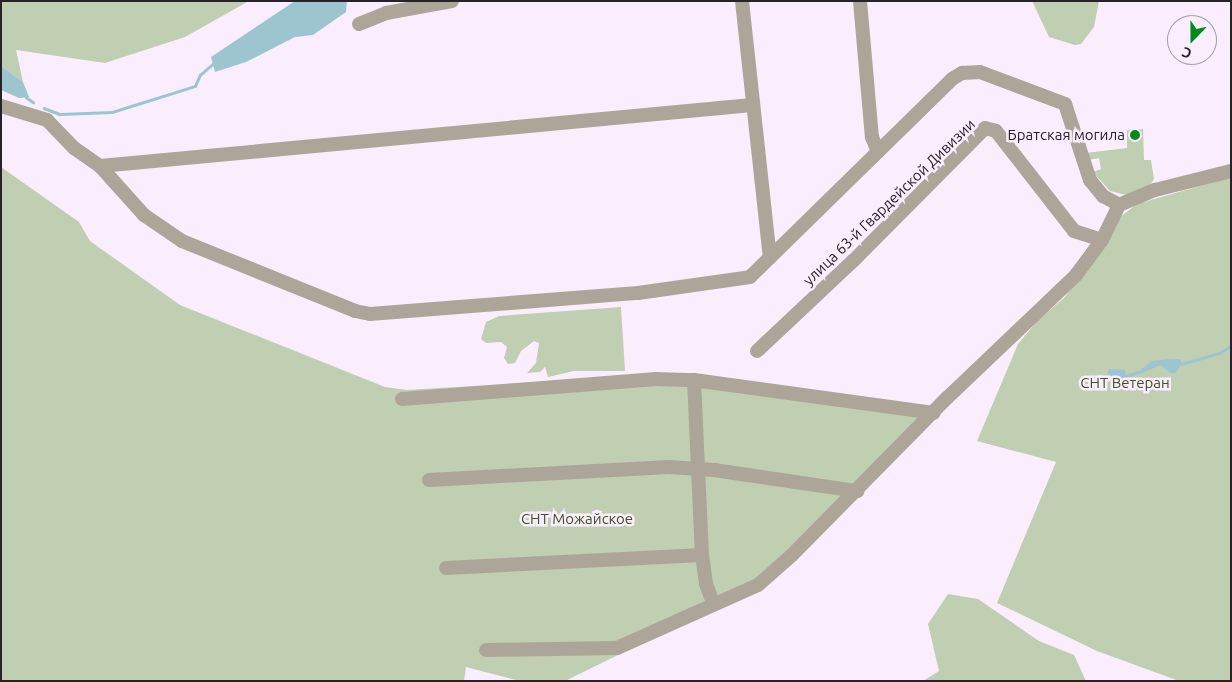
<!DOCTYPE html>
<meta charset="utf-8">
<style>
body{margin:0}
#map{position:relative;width:1232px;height:682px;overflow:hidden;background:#faeefe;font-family:Ubuntu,sans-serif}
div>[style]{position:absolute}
.green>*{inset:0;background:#c0ceb2}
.water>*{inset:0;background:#9dc5d0}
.stream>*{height:2.5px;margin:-1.25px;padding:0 1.25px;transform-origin:1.25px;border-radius:1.25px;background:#9dc5d0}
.minor>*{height:14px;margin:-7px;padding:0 7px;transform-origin:7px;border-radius:7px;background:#aea599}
.dots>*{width:14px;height:14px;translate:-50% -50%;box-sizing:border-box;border:2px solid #faeefe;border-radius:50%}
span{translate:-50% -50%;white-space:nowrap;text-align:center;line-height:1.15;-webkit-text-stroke:5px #faeefe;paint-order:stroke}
.poi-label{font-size:15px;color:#262228}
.right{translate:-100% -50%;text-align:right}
.street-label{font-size:15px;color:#262228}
.park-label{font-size:15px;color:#3f5324}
.frame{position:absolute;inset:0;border:2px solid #262228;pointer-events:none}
.north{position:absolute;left:1167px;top:15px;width:50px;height:50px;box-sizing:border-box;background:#faeefe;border:1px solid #a59ca8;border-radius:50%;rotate:202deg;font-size:14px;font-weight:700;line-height:20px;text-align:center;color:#262228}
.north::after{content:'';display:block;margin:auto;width:18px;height:22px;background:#008b1a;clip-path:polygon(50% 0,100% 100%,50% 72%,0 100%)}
</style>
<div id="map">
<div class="green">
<div style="clip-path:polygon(1px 1px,249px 1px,185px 37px,105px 63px,16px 50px,23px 82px,1px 66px)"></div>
<div style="clip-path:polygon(1032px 1px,1099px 1px,1094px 27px,1081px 44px,1075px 45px,1049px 37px)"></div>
<div style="clip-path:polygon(1143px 129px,1144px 160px,1151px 160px,1154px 179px,1150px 185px,1126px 195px,1110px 191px,1093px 172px,1101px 169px,1099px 158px,1088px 160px,1086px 153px,1127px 148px,1127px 130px)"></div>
<div style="clip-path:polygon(1px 167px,79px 222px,90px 241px,180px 305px,385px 387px,407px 390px,651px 375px,931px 409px,773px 579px,565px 681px,520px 681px,466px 667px,464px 681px,1px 681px)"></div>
<div style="clip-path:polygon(1231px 177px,1231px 681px,1179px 681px,1097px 651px,997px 603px,1056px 462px,977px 441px,1018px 344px,1038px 320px,1064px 298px,1107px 243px,1120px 217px,1137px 204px)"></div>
<div style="clip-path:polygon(621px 307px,625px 371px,574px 371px,548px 377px,545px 367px,540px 372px,527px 373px,536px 363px,539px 343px,534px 341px,521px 351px,515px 363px,508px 364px,504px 358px,507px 347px,501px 342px,486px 343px,481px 339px,486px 322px,499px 316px)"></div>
<div style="clip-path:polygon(948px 594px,978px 599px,1039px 641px,1074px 655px,1086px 681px,923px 681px,939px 671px,928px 624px)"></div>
</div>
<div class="water">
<div style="clip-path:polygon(295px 1px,347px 1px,346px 12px,313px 35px,295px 37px,246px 62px,215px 72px,211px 57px)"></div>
<div style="clip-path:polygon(1px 66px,23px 82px,29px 97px,19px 98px,1px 90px)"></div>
<div style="clip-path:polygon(1171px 359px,1180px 359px,1182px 363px,1176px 373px,1170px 373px,1161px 365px,1142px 373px,1140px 370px,1152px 361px)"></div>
<div style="clip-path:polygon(1109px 369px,1125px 370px,1126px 376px,1111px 384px,1107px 378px)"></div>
</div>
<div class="stream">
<div style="left:26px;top:97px;width:9px;rotate:36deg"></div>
<div style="left:44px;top:108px;width:17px;rotate:21deg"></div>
<div style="left:60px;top:114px;width:52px;rotate:-2.2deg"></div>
<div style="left:112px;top:112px;width:87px;rotate:-17.4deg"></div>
<div style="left:195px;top:86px;width:12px;rotate:-66deg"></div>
<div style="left:200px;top:75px;width:18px;rotate:-41deg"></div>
<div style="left:1181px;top:364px;width:40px;rotate:-16deg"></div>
<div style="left:1219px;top:353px;width:14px;rotate:-30deg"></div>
<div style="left:1123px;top:377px;width:22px;rotate:-18deg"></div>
</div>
<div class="minor">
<div style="left:742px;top:1px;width:258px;rotate:83.8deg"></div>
<div style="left:860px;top:1px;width:137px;rotate:85deg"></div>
<div style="left:872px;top:137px;width:16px;rotate:68deg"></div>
<div style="left:359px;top:24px;width:29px;rotate:-22deg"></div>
<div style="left:386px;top:13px;width:67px;rotate:-10.3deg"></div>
<div style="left:1px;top:106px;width:48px;rotate:16.9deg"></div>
<div style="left:47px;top:120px;width:39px;rotate:46deg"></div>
<div style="left:74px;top:148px;width:32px;rotate:35deg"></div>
<div style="left:100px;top:166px;width:66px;rotate:48.1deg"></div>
<div style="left:144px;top:215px;width:46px;rotate:34.4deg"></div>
<div style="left:182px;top:241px;width:187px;rotate:22deg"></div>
<div style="left:355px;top:311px;width:15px;rotate:11deg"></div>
<div style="left:370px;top:314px;width:269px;rotate:-4.5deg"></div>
<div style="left:638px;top:293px;width:113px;rotate:-8.1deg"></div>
<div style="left:750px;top:277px;width:283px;rotate:-44.4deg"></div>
<div style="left:952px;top:79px;width:12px;rotate:-31deg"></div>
<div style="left:962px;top:73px;width:18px;rotate:-3deg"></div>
<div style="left:980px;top:72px;width:91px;rotate:20.6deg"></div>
<div style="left:1065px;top:104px;width:80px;rotate:71.8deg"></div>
<div style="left:1090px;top:180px;width:21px;rotate:51deg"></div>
<div style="left:1103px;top:196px;width:18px;rotate:29deg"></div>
<div style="left:100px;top:166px;width:655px;rotate:-5.34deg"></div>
<div style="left:757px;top:351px;width:132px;rotate:-43.2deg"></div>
<div style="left:853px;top:261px;width:187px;rotate:-45.2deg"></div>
<div style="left:985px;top:128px;width:11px;rotate:15deg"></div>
<div style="left:996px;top:131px;width:127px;rotate:52deg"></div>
<div style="left:1074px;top:231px;width:29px;rotate:18deg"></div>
<div style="left:694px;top:380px;width:175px;rotate:87.4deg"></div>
<div style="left:702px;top:555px;width:29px;rotate:82deg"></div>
<div style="left:706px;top:584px;width:19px;rotate:69deg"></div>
<div style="left:402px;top:399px;width:255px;rotate:-4.5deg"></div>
<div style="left:656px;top:379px;width:38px;rotate:2deg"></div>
<div style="left:694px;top:380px;width:242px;rotate:7.8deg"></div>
<div style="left:429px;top:480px;width:240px;rotate:-3.1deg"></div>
<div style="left:669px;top:467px;width:45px;rotate:3.8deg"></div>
<div style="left:714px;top:470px;width:145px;rotate:8.4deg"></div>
<div style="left:446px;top:568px;width:256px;rotate:-2.9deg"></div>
<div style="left:486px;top:650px;width:131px;rotate:-0.9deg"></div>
<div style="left:617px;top:648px;width:154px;rotate:-24.1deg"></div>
<div style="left:758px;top:585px;width:45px;rotate:-41.4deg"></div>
<div style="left:792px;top:555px;width:221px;rotate:-45.4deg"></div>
<div style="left:947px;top:398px;width:178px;rotate:-43.6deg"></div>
<div style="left:1076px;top:275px;width:44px;rotate:-53.4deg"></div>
<div style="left:1102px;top:240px;width:39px;rotate:-64deg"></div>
<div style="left:1119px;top:205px;width:39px;rotate:-23deg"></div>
<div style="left:1155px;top:190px;width:78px;rotate:-14deg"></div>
</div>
<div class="dots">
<div style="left:1135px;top:135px;background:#008b1a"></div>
</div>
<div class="poi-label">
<span class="right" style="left:1125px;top:135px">Братская могила</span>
</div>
<div class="street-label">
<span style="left:889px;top:202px;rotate:-44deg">улица 63-й Гвардейской Дивизии</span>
</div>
<div class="park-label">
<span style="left:1125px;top:383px">СНТ Ветеран</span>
<span style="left:577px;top:519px">СНТ Можайское</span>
</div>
<div class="frame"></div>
<div class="north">С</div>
</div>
